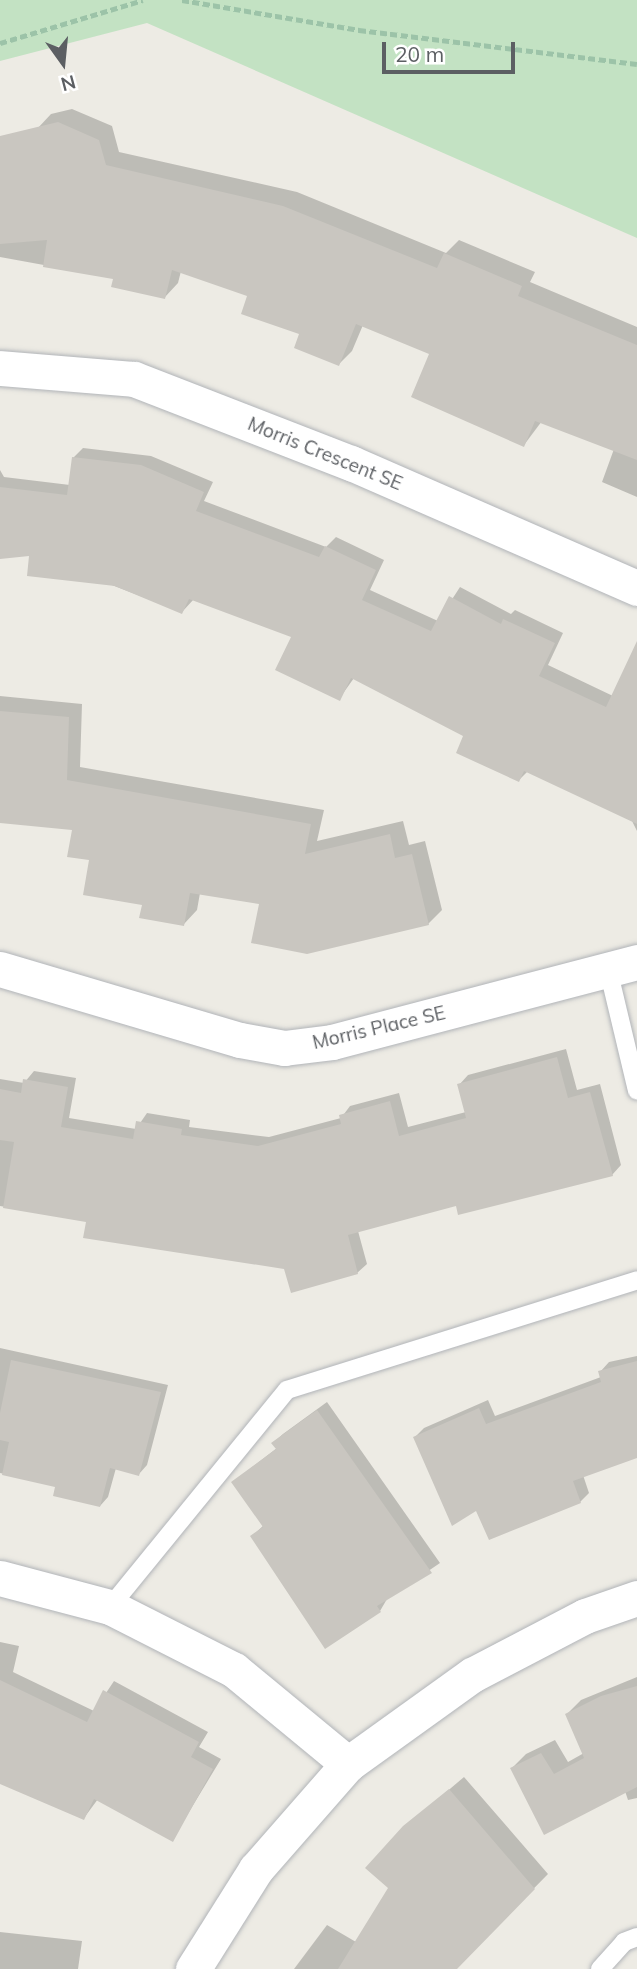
<!DOCTYPE html>
<style>
body{margin:0}
#map{position:relative;width:637px;height:1969px;overflow:hidden;background:#edebe4;font-family:Mulish,sans-serif}
div>[style]{position:absolute}
.green>*{inset:0;background:#c3e2c3}
.shadow>*{inset:0;background:#0003}
.building>*{inset:0;background:#c9c6c0}
.path>*{height:4.5px;margin-top:-2.25px;transform-origin:0;background:repeating-linear-gradient(90deg,#9cc3a8 0 7px,transparent 0 10.5px)}
.roads{filter:drop-shadow(0 0 2px #b1b4b8) drop-shadow(0 0 2px #b1b4b8)}
.lane>*{height:18px;margin:-9px;padding:0 9px;transform-origin:9px;border-radius:9px;background:#fff}
.street>*{height:35px;margin:-17.5px;padding:0 17.5px;transform-origin:17.5px;border-radius:17.5px;background:#fff}
span{translate:-50% -50%;white-space:nowrap;text-align:center;line-height:1.15;-webkit-text-stroke:5px #fff;paint-order:stroke}
.street-label{font-size:19px;color:#5c5f63}
.north{position:absolute;left:28px;top:28px;width:70px;height:70px;-webkit-text-stroke:5px #fff;paint-order:stroke;rotate:165deg;font-size:19px;font-weight:700;line-height:28px;text-align:center;color:#5c5f63}
.north::after{content:'';display:block;margin:auto;width:24px;height:32px;background:#5c5f63;clip-path:polygon(50% 0,100% 100%,50% 72%,0 100%)}
.scale{position:absolute;left:382px;top:42px;width:133px;height:32px;box-sizing:border-box;border:4px solid #5c5f63;border-top:0;padding-left:9px;font-size:21px;line-height:24px;white-space:nowrap;color:#5c5f63;-webkit-text-stroke:5px #fff;paint-order:stroke}
</style>
<div id="map">
<div class="green">
<div style="clip-path:polygon(0 0,637px 0,637px 238px,147px 23px,0 61px)"></div>
</div>
<div class="shadow">
<div style="clip-path:polygon(72px 109px,112px 126px,119px 152px,297px 192px,446px 253px,459px 240px,535px 272px,530px 282px,637px 327px,637px 497px,602px 482px,614px 449px,542px 421px,524px 445px,432px 353px,363px 325px,352px 351px,339px 364px,250px 295px,181px 271px,178px 283px,165px 297px,115px 278px,0 257px,0 142px,37px 129px,51px 114px)"></div>
<div style="clip-path:polygon(83px 448px,151px 456px,213px 482px,204px 501px,326px 547px,336px 537px,384px 560px,370px 590px,438px 621px,460px 587px,511px 614px,515px 610px,563px 633px,548px 665px,613px 696px,637px 664px,637px 831px,631px 819px,528px 771px,519px 780px,466px 735px,354px 678px,339px 699px,293px 636px,194px 599px,182px 612px,31px 554px,0 557px,0 470px,4px 477px,70px 485px,73px 458px)"></div>
<div style="clip-path:polygon(0 696px,82px 704px,80px 767px,324px 810px,317px 841px,403px 821px,409px 845px,425px 841px,442px 910px,428px 924px,200px 893px,197px 910px,184px 924px,144px 904px,91px 859px,74px 829px,0 822px)"></div>
<div style="clip-path:polygon(566px 1049px,577px 1090px,600px 1084px,621px 1165px,612px 1175px,457px 1204px,358px 1231px,367px 1264px,357px 1273px,286px 1267px,88px 1221px,0 1206px,0 1079px,24px 1083px,34px 1071px,76px 1078px,69px 1118px,136px 1129px,147px 1113px,190px 1120px,189px 1127px,269px 1137px,341px 1118px,350px 1106px,399px 1093px,408px 1127px,466px 1112px,459px 1085px,468px 1075px)"></div>
<div style="clip-path:polygon(0 1348px,168px 1385px,147px 1465px,139px 1474px,116px 1468px,108px 1497px,100px 1506px,58px 1486px,0 1473px)"></div>
<div style="clip-path:polygon(637px 1356px,637px 1455px,583px 1475px,589px 1493px,580px 1502px,477px 1509px,415px 1437px,424px 1428px,488px 1400px,495px 1416px,601px 1377px,600px 1372px,609px 1362px)"></div>
<div style="clip-path:polygon(327px 1402px,440px 1563px,387px 1599px,380px 1611px,252px 1536px,264px 1525px,233px 1482px,277px 1448px,273px 1443px,283px 1434px)"></div>
<div style="clip-path:polygon(0 1642px,19px 1646px,13px 1672px,94px 1711px,114px 1681px,208px 1732px,199px 1747px,221px 1759px,172px 1840px,98px 1799px,84px 1818px,0 1782px)"></div>
<div style="clip-path:polygon(637px 1677px,637px 1798px,628px 1800px,625px 1791px,512px 1768px,526px 1754px,555px 1740px,568px 1762px,584px 1753px,567px 1714px,581px 1700px)"></div>
<div style="clip-path:polygon(464px 1777px,548px 1874px,455px 1969px,294px 1969px,327px 1925px,356px 1942px,390px 1888px,405px 1827px)"></div>
<div style="clip-path:polygon(0 1932px,82px 1941px,78px 1969px,0 1969px)"></div>
</div>
<div class="building">
<div style="clip-path:polygon(58px 122px,99px 140px,106px 165px,283px 206px,437px 268px,444px 253px,522px 286px,518px 296px,637px 345px,637px 460px,535px 421px,524px 447px,411px 397px,429px 354px,356px 324px,339px 366px,294px 348px,299px 334px,241px 314px,247px 296px,172px 270px,165px 299px,111px 287px,113px 279px,43px 267px,47px 240px,0 244px,0 136px)"></div>
<div style="clip-path:polygon(72px 457px,141px 465px,204px 492px,196px 511px,319px 557px,325px 546px,376px 570px,362px 600px,431px 631px,449px 596px,501px 624px,503px 619px,555px 643px,539px 676px,606px 707px,637px 641px,637px 824px,524px 771px,519px 782px,456px 753px,463px 736px,351px 678px,340px 701px,275px 670px,291px 637px,189px 599px,182px 614px,115px 586px,27px 576px,29px 556px,0 559px,0 487px,67px 495px)"></div>
<div style="clip-path:polygon(0 711px,69px 717px,67px 780px,311px 824px,305px 854px,390px 834px,395px 858px,412px 854px,429px 925px,307px 954px,251px 943px,259px 904px,190px 893px,184px 926px,139px 918px,142px 905px,83px 895px,89px 860px,67px 857px,72px 830px,0 823px)"></div>
<div style="clip-path:polygon(557px 1057px,568px 1098px,590px 1092px,613px 1176px,458px 1215px,456px 1206px,348px 1235px,358px 1274px,291px 1293px,284px 1269px,83px 1238px,86px 1222px,3px 1208px,14px 1142px,0 1140px,0 1089px,21px 1093px,23px 1079px,68px 1087px,61px 1127px,133px 1139px,136px 1121px,182px 1129px,181px 1135px,258px 1146px,341px 1124px,339px 1115px,390px 1101px,399px 1136px,466px 1118px,457px 1084px)"></div>
<div style="clip-path:polygon(11px 1360px,161px 1392px,139px 1476px,110px 1468px,100px 1507px,53px 1496px,55px 1487px,2px 1475px,9px 1442px,0 1440px,0 1413px)"></div>
<div style="clip-path:polygon(637px 1361px,637px 1458px,573px 1481px,581px 1503px,489px 1540px,476px 1511px,452px 1526px,413px 1437px,479px 1408px,486px 1424px,601px 1382px,598px 1371px)"></div>
<div style="clip-path:polygon(317px 1410px,432px 1573px,377px 1606px,381px 1612px,325px 1649px,250px 1536px,263px 1527px,231px 1482px,276px 1449px,271px 1443px)"></div>
<div style="clip-path:polygon(0 1680px,87px 1722px,103px 1690px,199px 1742px,191px 1757px,213px 1769px,173px 1842px,94px 1799px,84px 1820px,0 1784px)"></div>
<div style="clip-path:polygon(637px 1686px,637px 1787px,544px 1835px,510px 1768px,541px 1753px,554px 1774px,584px 1758px,565px 1714px,601px 1696px)"></div>
<div style="clip-path:polygon(449px 1789px,535px 1889px,457px 1969px,338px 1969px,388px 1888px,365px 1868px,403px 1826px)"></div>
</div>
<div class="path">
<div style="left:182px;top:0;width:180px;rotate:9.6deg"></div>
<div style="left:359px;top:30px;width:280px;rotate:7deg"></div>
<div style="left:0;top:43px;width:149px;rotate:-16.7deg"></div>
</div>
<div class="roads">
<div class="lane">
<div style="left:608px;top:969px;width:125px;rotate:76.6deg"></div>
<div style="left:110px;top:1607px;width:280px;rotate:-50.8deg"></div>
<div style="left:287px;top:1390px;width:367px;rotate:-17.4deg"></div>
<div style="left:600px;top:1969px;width:36px;rotate:-48deg"></div>
<div style="left:624px;top:1942px;width:14px;rotate:-21deg"></div>
</div>
<div class="street">
<div style="left:0;top:368px;width:134px;rotate:4.7deg"></div>
<div style="left:134px;top:379px;width:233px;rotate:21.2deg"></div>
<div style="left:351px;top:463px;width:312px;rotate:23.6deg"></div>
<div style="left:0;top:969px;width:250px;rotate:16.5deg"></div>
<div style="left:240px;top:1040px;width:45px;rotate:10.3deg"></div>
<div style="left:284px;top:1048px;width:48px;rotate:-7.1deg"></div>
<div style="left:332px;top:1042px;width:315px;rotate:-14.7deg"></div>
<div style="left:0;top:1578px;width:114px;rotate:14.8deg"></div>
<div style="left:110px;top:1607px;width:139px;rotate:26.9deg"></div>
<div style="left:234px;top:1670px;width:148px;rotate:39.5deg"></div>
<div style="left:193px;top:1969px;width:118px;rotate:-57.8deg"></div>
<div style="left:256px;top:1869px;width:140px;rotate:-48.8deg"></div>
<div style="left:348px;top:1764px;width:153px;rotate:-35.7deg"></div>
<div style="left:472px;top:1675px;width:127px;rotate:-27.6deg"></div>
<div style="left:585px;top:1616px;width:55px;rotate:-19.1deg"></div>
</div>
</div>
<div class="street-label">
<span style="left:325px;top:454px;rotate:22deg">Morris Crescent SE</span>
<span style="left:379px;top:1028px;rotate:-13deg">Morris Place SE</span>
</div>
<div class="north">N</div>
<div class="scale">20 m</div>
</div>
